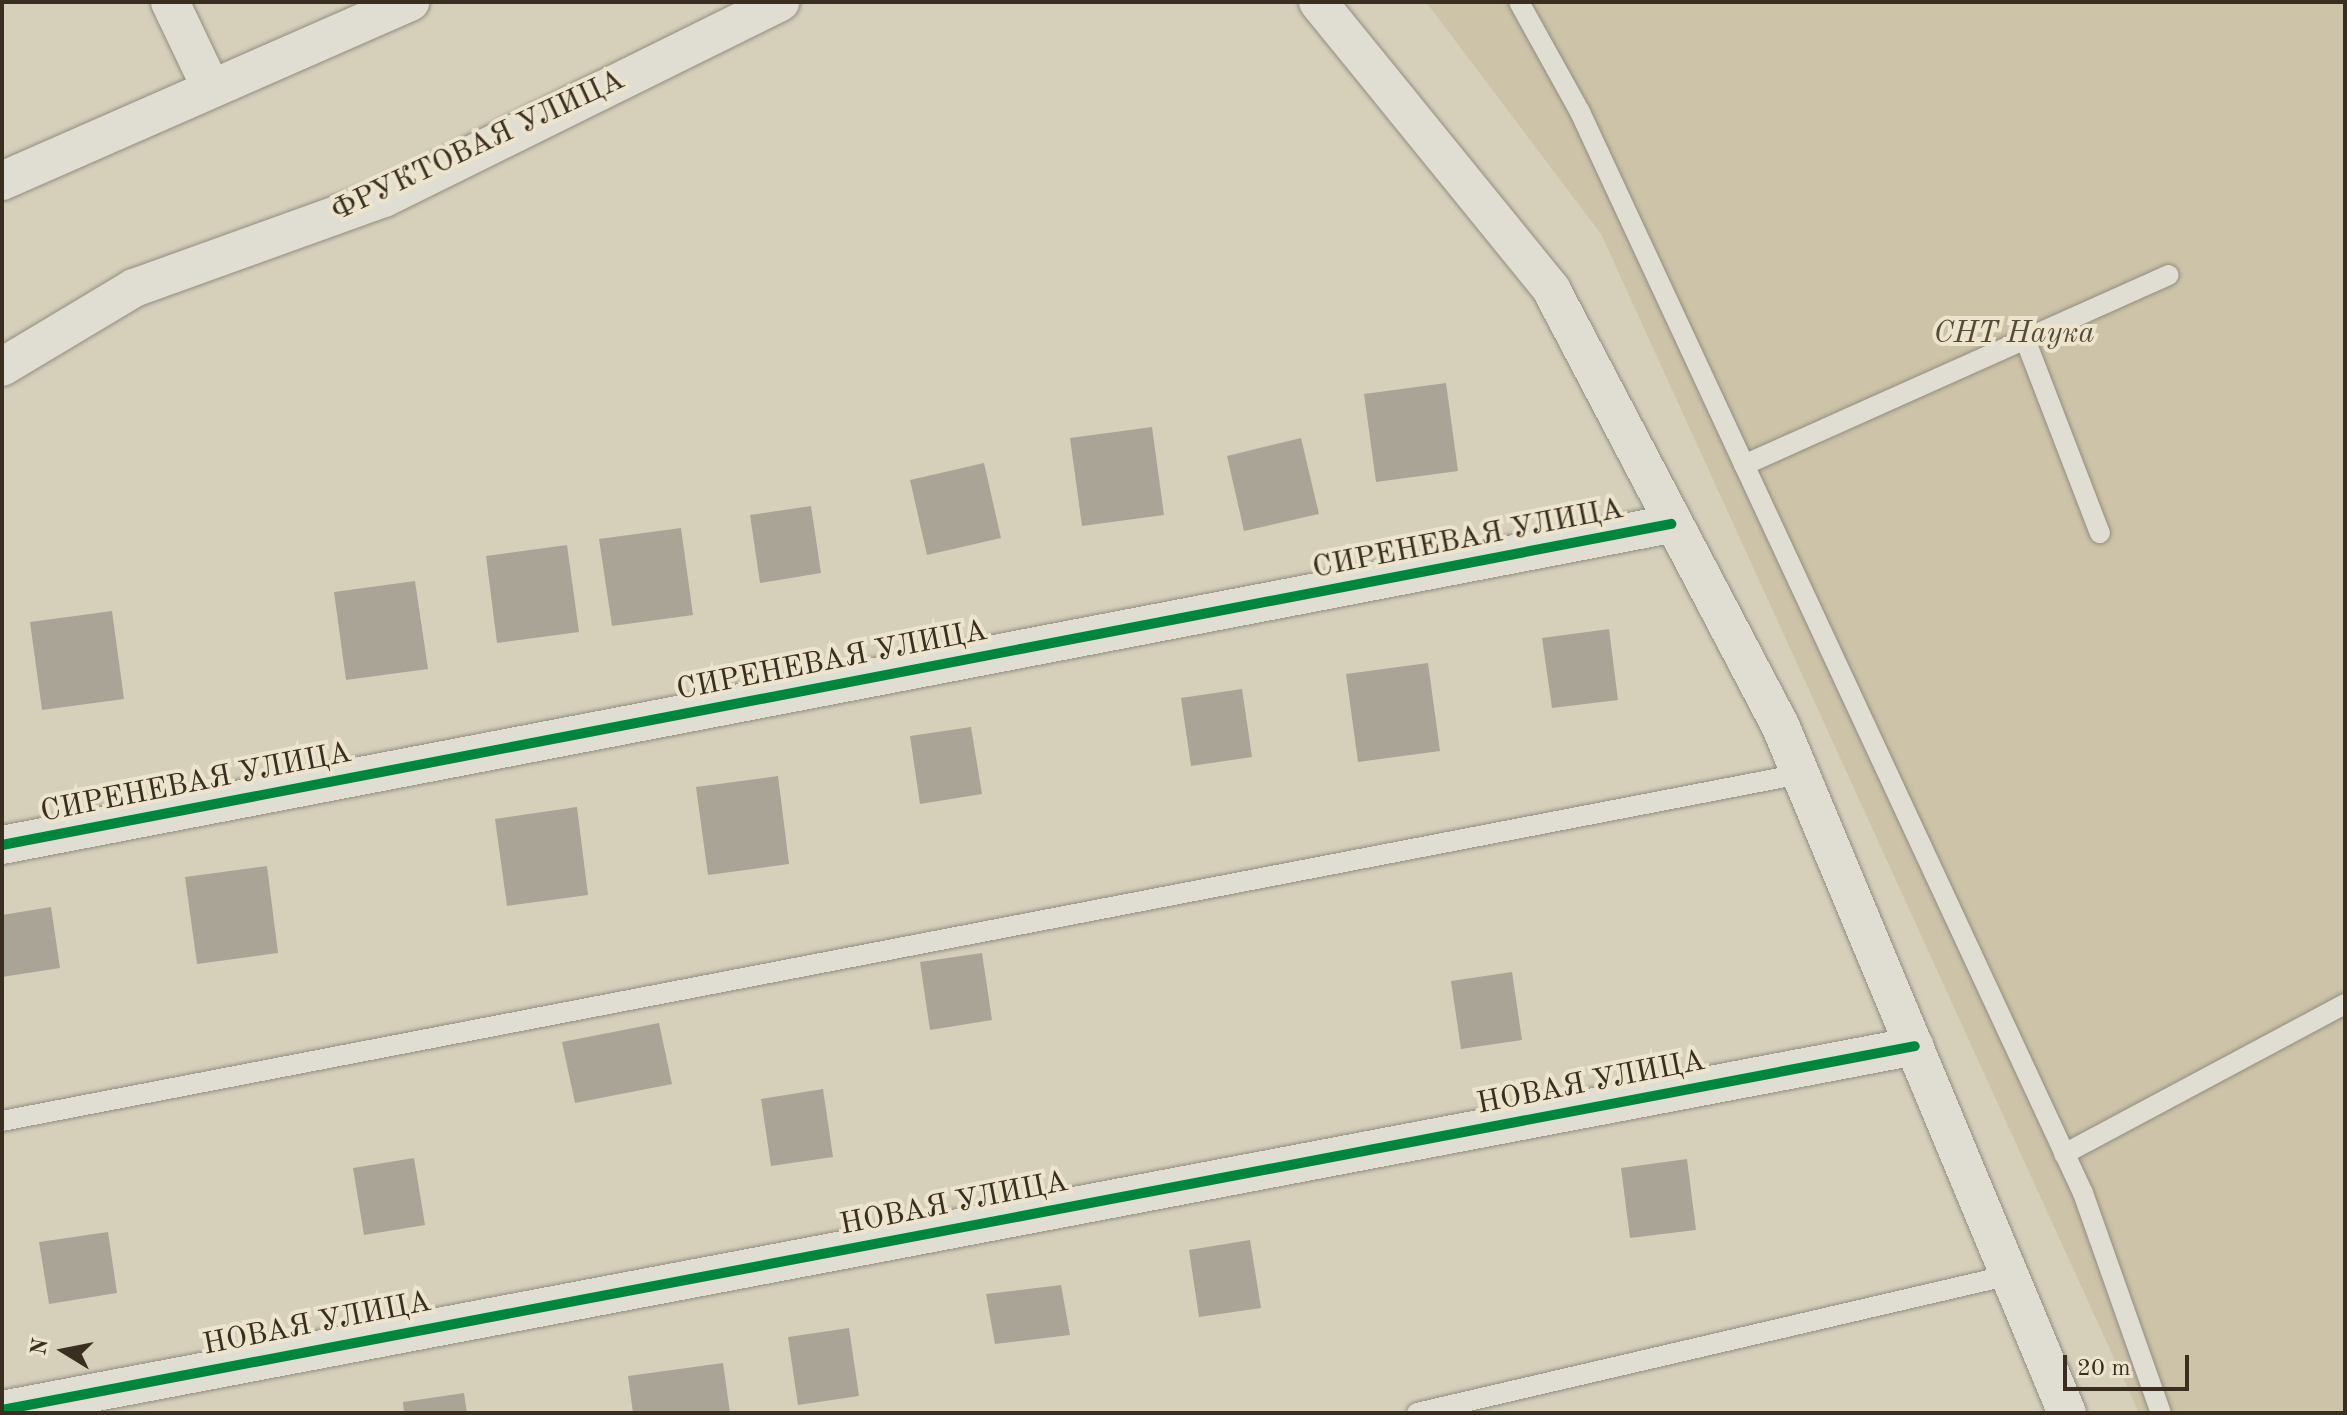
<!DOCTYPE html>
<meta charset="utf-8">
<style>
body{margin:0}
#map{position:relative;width:2347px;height:1415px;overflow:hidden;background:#d6d0bb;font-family:"Old Standard TT",serif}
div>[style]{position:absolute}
.green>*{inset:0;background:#cdc3a8}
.building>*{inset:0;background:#a9a496}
.roads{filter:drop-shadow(0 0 2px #928d80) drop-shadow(0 0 2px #928d80)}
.service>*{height:20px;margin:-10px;padding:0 10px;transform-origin:10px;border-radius:10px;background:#e0ddd2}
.minor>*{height:38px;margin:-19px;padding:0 19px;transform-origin:19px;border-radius:19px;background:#e0ddd2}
.cycleway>*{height:10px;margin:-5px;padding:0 5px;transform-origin:5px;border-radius:5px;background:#00873e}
span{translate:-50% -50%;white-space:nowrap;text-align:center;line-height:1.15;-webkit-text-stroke:8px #ece4cc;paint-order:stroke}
.street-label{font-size:30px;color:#3a2e21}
.park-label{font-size:30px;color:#564a39;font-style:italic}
.frame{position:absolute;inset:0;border:4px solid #3a2e21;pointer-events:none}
.north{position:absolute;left:24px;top:1311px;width:80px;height:80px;-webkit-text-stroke:6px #ece4cc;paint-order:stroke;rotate:280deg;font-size:22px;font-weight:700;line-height:32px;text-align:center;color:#3a2e21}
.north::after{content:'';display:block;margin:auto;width:28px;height:36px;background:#3a2e21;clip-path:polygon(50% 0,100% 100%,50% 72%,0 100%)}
.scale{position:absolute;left:2063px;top:1355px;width:126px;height:36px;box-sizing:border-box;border:4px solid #3a2e21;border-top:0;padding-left:10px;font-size:24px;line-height:28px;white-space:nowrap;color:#3a2e21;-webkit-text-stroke:6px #ece4cc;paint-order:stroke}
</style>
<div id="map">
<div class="green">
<div style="clip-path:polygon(1426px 2px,2345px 2px,2345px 1413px,2139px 1413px,1601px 234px)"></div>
</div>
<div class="building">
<div style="clip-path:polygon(1446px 383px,1458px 471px,1376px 482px,1364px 394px)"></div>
<div style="clip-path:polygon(1152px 427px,1164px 515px,1082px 526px,1070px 438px)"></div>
<div style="clip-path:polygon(1301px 438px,1319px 514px,1244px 531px,1227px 456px)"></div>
<div style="clip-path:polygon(984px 463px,1001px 538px,927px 555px,910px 480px)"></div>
<div style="clip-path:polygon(811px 506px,821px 573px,760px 583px,750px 515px)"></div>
<div style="clip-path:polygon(681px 528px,693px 615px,612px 626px,599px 539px)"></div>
<div style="clip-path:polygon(567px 545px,579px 632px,497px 643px,486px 556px)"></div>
<div style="clip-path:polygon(415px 581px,428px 669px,346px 680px,334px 592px)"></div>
<div style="clip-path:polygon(112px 611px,124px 699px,42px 710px,30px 622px)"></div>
<div style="clip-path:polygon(1609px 629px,1618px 700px,1552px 708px,1542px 638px)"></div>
<div style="clip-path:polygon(1428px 663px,1440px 751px,1358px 762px,1346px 674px)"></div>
<div style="clip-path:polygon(1242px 689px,1252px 757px,1191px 766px,1181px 698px)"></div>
<div style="clip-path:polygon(971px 727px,982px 794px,920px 804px,910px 736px)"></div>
<div style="clip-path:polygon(778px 776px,789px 864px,708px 875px,696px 787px)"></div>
<div style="clip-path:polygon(577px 807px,588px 895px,507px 906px,495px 819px)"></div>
<div style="clip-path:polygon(267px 866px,278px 953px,197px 964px,185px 877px)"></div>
<div style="clip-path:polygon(51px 907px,60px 968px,2px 977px,2px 915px)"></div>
<div style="clip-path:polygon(982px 953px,992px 1020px,930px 1030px,920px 962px)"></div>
<div style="clip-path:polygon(1512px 972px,1522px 1040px,1461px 1049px,1451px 981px)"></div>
<div style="clip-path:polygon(659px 1023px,672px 1084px,575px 1103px,562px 1042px)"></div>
<div style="clip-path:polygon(823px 1089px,833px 1157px,771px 1166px,761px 1099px)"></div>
<div style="clip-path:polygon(414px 1158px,425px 1225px,364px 1235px,353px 1168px)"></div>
<div style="clip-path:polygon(1687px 1159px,1696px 1230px,1630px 1238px,1621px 1168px)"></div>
<div style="clip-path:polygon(108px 1232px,117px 1293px,49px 1304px,39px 1242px)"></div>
<div style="clip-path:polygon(1250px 1240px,1261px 1308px,1199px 1317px,1189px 1250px)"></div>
<div style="clip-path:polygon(1061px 1285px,1070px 1335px,995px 1344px,986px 1294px)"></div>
<div style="clip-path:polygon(849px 1328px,859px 1396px,798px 1405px,788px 1337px)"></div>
<div style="clip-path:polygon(723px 1363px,730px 1413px,633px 1413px,628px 1376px)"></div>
<div style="clip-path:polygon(464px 1393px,467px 1413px,404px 1413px,403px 1402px)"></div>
</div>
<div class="roads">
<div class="service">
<div style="left:1519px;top:2px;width:126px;rotate:61deg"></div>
<div style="left:1580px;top:112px;width:1192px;rotate:65.05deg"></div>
<div style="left:2083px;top:1193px;width:233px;rotate:70.5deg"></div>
<div style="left:2025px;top:339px;width:208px;rotate:68.9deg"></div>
<div style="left:1744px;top:465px;width:465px;rotate:-24.1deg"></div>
<div style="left:2px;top:1121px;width:1832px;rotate:-10.92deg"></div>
<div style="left:2064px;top:1154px;width:319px;rotate:-28.1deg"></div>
<div style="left:1417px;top:1413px;width:609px;rotate:-13.1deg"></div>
</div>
<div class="minor">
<div style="left:170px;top:2px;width:95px;rotate:64.5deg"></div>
<div style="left:1318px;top:2px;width:370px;rotate:50.9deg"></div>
<div style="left:1551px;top:289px;width:492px;rotate:62.3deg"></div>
<div style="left:1780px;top:725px;width:745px;rotate:67.36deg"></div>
<div style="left:2px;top:181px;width:446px;rotate:-23.7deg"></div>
<div style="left:2px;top:367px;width:154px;rotate:-30.9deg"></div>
<div style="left:134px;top:288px;width:266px;rotate:-19.8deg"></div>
<div style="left:384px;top:198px;width:442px;rotate:-26.3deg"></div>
<div style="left:2px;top:845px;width:1700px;rotate:-10.89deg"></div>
<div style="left:2px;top:1410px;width:1947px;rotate:-10.77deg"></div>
</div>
</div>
<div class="cycleway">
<div style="left:2px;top:845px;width:1700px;rotate:-10.89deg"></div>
<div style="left:2px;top:1410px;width:1947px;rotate:-10.77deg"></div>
</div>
<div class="street-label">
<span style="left:478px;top:146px;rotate:-25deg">ФРУКТОВАЯ УЛИЦА</span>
<span style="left:1468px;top:539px;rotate:-11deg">СИРЕНЕВАЯ УЛИЦА</span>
<span style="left:832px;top:661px;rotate:-11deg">СИРЕНЕВАЯ УЛИЦА</span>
<span style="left:196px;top:783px;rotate:-11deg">СИРЕНЕВАЯ УЛИЦА</span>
<span style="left:1591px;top:1083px;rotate:-11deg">НОВАЯ УЛИЦА</span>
<span style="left:954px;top:1204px;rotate:-11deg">НОВАЯ УЛИЦА</span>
<span style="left:317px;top:1324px;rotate:-11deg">НОВАЯ УЛИЦА</span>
</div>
<div class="park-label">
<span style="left:2014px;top:334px">СНТ Наука</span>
</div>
<div class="frame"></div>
<div class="north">N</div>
<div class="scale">20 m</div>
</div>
